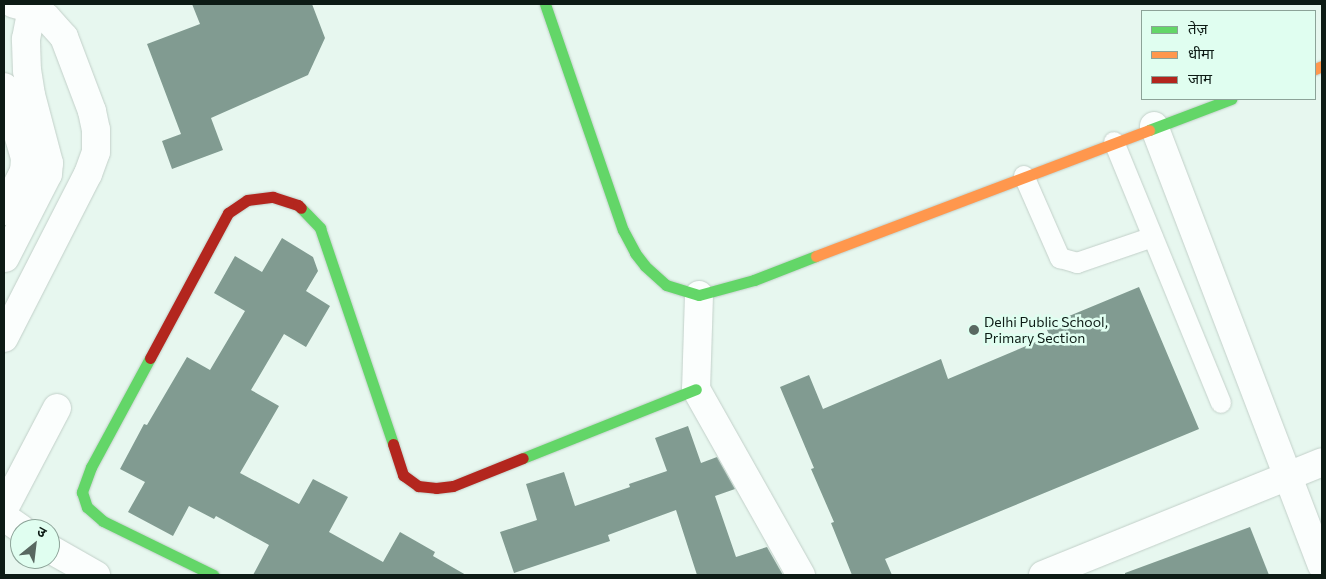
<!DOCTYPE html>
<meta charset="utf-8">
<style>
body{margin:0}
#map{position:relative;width:1326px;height:579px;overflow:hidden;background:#e7f7ef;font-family:Commissioner,"Noto Sans Devanagari",sans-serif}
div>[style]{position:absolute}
.building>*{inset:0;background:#819b91}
.roads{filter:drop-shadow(0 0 1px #c2d0c9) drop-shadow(0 0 1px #c2d0c9)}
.lane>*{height:20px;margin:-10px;padding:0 10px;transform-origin:10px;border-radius:10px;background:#fbfefd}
.street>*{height:28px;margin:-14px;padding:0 14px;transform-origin:14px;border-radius:14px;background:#fbfefd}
.fast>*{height:11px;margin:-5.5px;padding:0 5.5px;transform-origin:5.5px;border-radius:5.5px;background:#63d668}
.slow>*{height:11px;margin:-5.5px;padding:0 5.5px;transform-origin:5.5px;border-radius:5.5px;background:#ff974d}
.jam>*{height:11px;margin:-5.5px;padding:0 5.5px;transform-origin:5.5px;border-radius:5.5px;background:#b3261e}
.dots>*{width:14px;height:14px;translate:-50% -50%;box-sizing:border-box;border:2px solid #e0fef0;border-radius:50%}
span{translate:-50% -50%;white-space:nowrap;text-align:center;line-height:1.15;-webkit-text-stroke:5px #e0fef0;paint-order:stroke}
.poi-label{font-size:14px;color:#0d1b15}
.left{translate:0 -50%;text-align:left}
.frame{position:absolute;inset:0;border:5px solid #0d1b15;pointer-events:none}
.legend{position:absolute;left:1141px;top:10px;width:175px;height:90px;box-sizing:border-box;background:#e0fef0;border:1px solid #8ca398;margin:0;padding:6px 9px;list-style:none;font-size:15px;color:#0d1b15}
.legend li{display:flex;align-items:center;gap:10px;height:25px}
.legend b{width:25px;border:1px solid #8ca398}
.north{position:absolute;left:10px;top:519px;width:50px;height:50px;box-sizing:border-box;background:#e0fef0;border:1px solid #8ca398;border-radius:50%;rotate:29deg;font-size:14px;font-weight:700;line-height:20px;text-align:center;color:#0d1b15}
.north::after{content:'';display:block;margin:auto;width:18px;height:22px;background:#596861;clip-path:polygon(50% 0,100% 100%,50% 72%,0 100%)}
</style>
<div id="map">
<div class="building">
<div style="clip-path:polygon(192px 4px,312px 4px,325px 38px,308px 75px,211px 118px,223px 150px,172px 169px,162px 141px,181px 134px,147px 44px,200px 24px)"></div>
<div style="clip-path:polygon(282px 238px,313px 257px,318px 271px,306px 291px,330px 306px,306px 347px,284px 334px,251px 390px,279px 406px,240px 473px,299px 504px,313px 479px,348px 497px,329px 532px,383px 562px,400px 532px,435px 552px,433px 556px,466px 575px,253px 575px,269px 545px,216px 516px,214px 519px,189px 506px,173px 536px,128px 512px,145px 482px,120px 469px,144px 424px,147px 425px,187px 357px,210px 370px,245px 311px,214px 293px,235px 256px,262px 272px)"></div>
<div style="clip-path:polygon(1139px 287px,1199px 429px,885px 559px,892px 575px,852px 575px,831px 523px,834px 522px,811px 469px,814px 468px,780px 387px,809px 375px,823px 409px,941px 359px,948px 379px,1050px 336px,1045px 326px)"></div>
<div style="clip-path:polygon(688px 426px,701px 463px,717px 457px,735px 489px,715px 496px,736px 557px,767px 547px,783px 575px,697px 575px,676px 510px,608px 535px,610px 541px,514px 573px,500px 532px,537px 520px,526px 484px,564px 472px,575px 506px,630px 487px,629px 484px,667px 471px,655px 438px)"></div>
<div style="clip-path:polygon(1250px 527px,1269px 575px,1125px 575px,1125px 573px)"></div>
</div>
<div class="roads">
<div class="lane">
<div style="left:1114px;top:142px;width:282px;rotate:67.7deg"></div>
<div style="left:1024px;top:176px;width:90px;rotate:66.3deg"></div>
<div style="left:1060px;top:258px;width:18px;rotate:16deg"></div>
<div style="left:1077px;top:263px;width:80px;rotate:-18.9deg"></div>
</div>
<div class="street">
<div style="left:4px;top:87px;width:74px;rotate:73.5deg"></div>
<div style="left:25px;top:158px;width:13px;rotate:94deg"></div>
<div style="left:24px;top:171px;width:45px;rotate:116.6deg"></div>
<div style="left:1154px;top:126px;width:470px;rotate:69.1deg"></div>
<div style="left:5px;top:258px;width:94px;rotate:-62.9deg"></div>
<div style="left:48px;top:174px;width:11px;rotate:-85deg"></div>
<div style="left:49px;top:163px;width:70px;rotate:-104.8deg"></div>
<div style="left:31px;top:95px;width:24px;rotate:-99deg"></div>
<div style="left:27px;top:71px;width:32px;rotate:-92deg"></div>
<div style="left:26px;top:39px;width:36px;rotate:-79deg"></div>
<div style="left:699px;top:295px;width:94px;rotate:91.8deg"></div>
<div style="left:696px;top:389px;width:214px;rotate:60.6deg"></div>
<div style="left:4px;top:338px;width:184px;rotate:-62.9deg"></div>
<div style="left:88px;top:174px;width:23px;rotate:-70deg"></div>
<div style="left:96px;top:152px;width:22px;rotate:-90deg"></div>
<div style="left:96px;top:130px;width:19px;rotate:-102deg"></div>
<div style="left:92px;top:111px;width:79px;rotate:-110.7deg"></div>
<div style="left:64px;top:37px;width:27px;rotate:-132deg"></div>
<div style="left:46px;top:17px;width:15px;rotate:-148deg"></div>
<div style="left:33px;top:9px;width:20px;rotate:-165deg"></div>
<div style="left:4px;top:509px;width:114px;rotate:-62.3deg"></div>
<div style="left:4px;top:517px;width:21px;rotate:35deg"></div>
<div style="left:50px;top:549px;width:53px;rotate:29.5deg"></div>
<div style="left:1043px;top:575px;width:301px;rotate:-22deg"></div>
</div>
<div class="fast">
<div style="left:545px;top:4px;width:239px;rotate:71deg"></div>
<div style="left:623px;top:230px;width:26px;rotate:62deg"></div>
<div style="left:635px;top:253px;width:16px;rotate:52deg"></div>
<div style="left:645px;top:266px;width:28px;rotate:42deg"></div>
<div style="left:666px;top:285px;width:34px;rotate:17deg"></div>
<div style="left:699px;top:295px;width:57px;rotate:-15.3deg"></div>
<div style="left:754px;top:280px;width:66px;rotate:-21.2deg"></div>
<div style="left:1149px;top:130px;width:88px;rotate:-20.7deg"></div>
<div style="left:301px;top:208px;width:28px;rotate:46deg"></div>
<div style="left:320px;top:228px;width:228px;rotate:71.3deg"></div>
<div style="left:150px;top:358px;width:124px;rotate:118.4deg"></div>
<div style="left:91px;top:467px;width:27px;rotate:110deg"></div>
<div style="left:82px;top:492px;width:16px;rotate:72deg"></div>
<div style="left:87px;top:507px;width:21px;rotate:41deg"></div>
<div style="left:103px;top:521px;width:123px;rotate:26.1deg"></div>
<div style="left:523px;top:458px;width:186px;rotate:-21.7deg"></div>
</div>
<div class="slow">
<div style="left:1315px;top:69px;width:8px;rotate:-23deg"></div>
<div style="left:816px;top:256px;width:356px;rotate:-20.7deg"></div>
</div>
<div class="jam">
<div style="left:150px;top:358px;width:165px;rotate:-61.7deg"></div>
<div style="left:228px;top:213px;width:23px;rotate:-34deg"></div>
<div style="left:247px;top:200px;width:26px;rotate:-7deg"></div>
<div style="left:273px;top:197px;width:26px;rotate:18deg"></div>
<div style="left:298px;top:205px;width:4px;rotate:45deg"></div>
<div style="left:393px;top:444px;width:33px;rotate:72deg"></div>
<div style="left:403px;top:475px;width:19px;rotate:36deg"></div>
<div style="left:418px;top:486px;width:18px;rotate:6deg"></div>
<div style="left:436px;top:488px;width:17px;rotate:-7deg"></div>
<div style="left:453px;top:486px;width:75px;rotate:-21.8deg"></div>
</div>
</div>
<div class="dots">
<div style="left:974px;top:330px;background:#596861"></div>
</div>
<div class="poi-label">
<span class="left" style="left:984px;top:330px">Delhi Public School,<br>Primary Section</span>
</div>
<div class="frame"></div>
<ul class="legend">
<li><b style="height:6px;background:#63d668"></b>तेज़</li>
<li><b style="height:6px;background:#ff974d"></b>धीमा</li>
<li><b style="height:6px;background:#b3261e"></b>जाम</li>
</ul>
<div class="north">उ</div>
</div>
